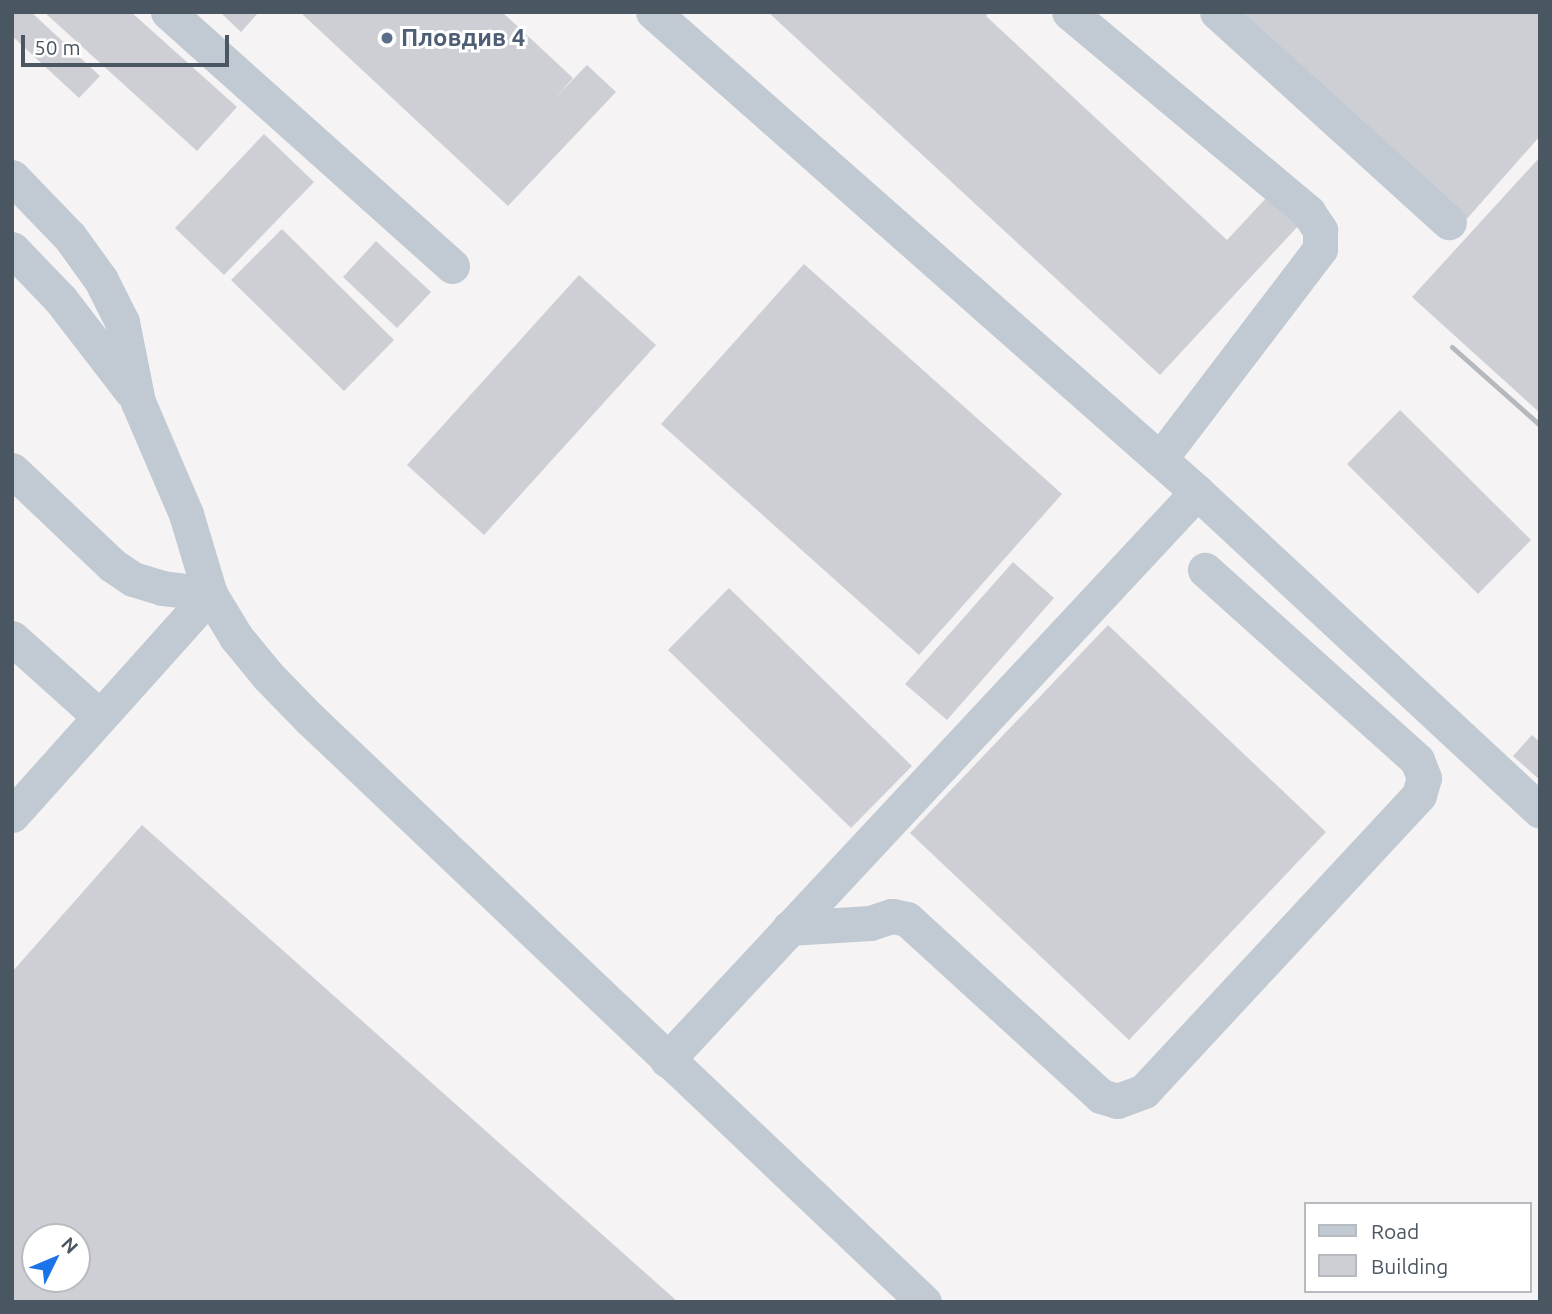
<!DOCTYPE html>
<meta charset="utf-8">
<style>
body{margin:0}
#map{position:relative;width:1552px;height:1314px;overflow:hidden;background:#f5f3f3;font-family:Ubuntu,sans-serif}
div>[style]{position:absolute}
.building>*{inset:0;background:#cdcfd5}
.minor>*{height:35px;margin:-17.5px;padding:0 17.5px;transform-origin:17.5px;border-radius:17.5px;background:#c1cad2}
.rail>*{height:5px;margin:-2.5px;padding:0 2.5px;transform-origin:2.5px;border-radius:2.5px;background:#b5b8bd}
.dots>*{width:19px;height:19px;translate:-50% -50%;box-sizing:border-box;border:4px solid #fff;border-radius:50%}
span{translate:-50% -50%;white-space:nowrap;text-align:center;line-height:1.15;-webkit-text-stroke:6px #fff;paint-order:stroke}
.service-label{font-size:24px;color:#4e5e75;font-weight:700}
.left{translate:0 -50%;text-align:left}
.frame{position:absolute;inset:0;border:14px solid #4a5661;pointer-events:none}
.legend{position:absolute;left:1304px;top:1202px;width:228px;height:91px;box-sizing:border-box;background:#fff;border:2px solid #b7bbc0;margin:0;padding:9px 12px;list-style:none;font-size:21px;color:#4a5661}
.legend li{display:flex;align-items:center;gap:14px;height:35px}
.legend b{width:35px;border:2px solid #b7bbc0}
.north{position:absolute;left:21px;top:1223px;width:70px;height:70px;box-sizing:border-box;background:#fff;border:2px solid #b7bbc0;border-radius:50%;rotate:47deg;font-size:19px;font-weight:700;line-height:28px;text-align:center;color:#4a5661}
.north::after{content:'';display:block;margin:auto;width:24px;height:32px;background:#1a73e8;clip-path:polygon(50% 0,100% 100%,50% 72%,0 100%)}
.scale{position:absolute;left:21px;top:35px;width:208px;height:32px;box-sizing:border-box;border:4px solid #4a5661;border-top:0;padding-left:9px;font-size:21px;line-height:24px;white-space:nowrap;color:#4a5661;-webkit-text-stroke:5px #fff;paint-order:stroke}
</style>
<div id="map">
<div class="building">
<div style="clip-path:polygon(12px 12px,31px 12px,100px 76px,79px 98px,12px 36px)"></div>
<div style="clip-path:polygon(44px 12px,131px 12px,237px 107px,197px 151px)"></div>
<div style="clip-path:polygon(220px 12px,259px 12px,241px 32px)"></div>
<div style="clip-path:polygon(300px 12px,502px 12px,573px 78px,555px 98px,587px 65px,616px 92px,508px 206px)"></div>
<div style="clip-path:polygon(768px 12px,990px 12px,986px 16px,1227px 240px,1268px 196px,1299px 225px,1160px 375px)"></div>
<div style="clip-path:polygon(1228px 12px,1540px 12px,1540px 136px,1465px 221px)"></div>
<div style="clip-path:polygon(264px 134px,314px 182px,224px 275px,175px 228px)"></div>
<div style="clip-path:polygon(1540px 157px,1540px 413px,1412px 297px)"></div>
<div style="clip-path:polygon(282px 229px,394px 340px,344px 391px,231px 280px)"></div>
<div style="clip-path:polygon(376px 241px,431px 292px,397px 328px,343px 277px)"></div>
<div style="clip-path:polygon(804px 264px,1062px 494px,919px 655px,661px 424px)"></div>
<div style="clip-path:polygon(579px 275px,656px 345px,484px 535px,407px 465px)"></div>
<div style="clip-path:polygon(1400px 410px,1531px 540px,1478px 594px,1347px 464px)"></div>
<div style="clip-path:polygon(1013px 562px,1054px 598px,947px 720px,905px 684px)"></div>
<div style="clip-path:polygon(729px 588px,912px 766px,851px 828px,668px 650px)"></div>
<div style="clip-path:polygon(1108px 625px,1326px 832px,1129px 1040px,910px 833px)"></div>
<div style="clip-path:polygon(1532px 735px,1540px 742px,1540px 780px,1513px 756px)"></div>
<div style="clip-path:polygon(evenodd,142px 825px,678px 1302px,12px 1302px,12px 972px,142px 825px,35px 1237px,77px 1237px,77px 1279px,35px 1279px,35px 1237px)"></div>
</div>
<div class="minor">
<div style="left:168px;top:12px;width:381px;rotate:41.8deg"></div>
<div style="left:653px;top:12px;width:725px;rotate:41.42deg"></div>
<div style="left:1197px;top:492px;width:468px;rotate:42.9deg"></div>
<div style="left:1069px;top:12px;width:312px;rotate:39.9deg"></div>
<div style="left:1308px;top:212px;width:22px;rotate:56deg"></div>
<div style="left:1320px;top:230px;width:19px;rotate:90deg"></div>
<div style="left:1320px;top:249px;width:264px;rotate:127.3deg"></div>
<div style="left:1217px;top:12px;width:313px;rotate:42.2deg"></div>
<div style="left:12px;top:177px;width:83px;rotate:46deg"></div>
<div style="left:70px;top:237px;width:53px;rotate:54.2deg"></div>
<div style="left:101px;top:280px;width:47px;rotate:63.4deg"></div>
<div style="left:122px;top:322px;width:82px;rotate:78.7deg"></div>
<div style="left:138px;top:402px;width:122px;rotate:66.8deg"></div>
<div style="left:186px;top:514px;width:84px;rotate:73.3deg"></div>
<div style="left:210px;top:594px;width:50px;rotate:58.8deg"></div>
<div style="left:236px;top:637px;width:50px;rotate:50.6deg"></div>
<div style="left:268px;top:676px;width:60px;rotate:45.7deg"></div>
<div style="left:310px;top:719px;width:847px;rotate:43.52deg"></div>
<div style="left:12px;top:249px;width:71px;rotate:46.1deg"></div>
<div style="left:61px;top:300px;width:115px;rotate:52.4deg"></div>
<div style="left:12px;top:470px;width:138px;rotate:43.5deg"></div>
<div style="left:112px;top:565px;width:25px;rotate:34deg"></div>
<div style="left:133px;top:579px;width:30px;rotate:17deg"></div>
<div style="left:162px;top:588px;width:48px;rotate:7.1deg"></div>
<div style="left:12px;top:638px;width:117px;rotate:41.9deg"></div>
<div style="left:12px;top:815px;width:297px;rotate:-48.1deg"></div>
<div style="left:789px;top:928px;width:81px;rotate:-3.5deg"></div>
<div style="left:870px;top:923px;width:23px;rotate:-18deg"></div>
<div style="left:892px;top:916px;width:15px;rotate:11deg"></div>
<div style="left:907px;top:919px;width:263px;rotate:42.4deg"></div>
<div style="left:1101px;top:1096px;width:17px;rotate:17deg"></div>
<div style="left:1117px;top:1101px;width:29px;rotate:-20deg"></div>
<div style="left:1144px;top:1091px;width:404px;rotate:-47.1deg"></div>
<div style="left:1419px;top:795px;width:18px;rotate:-74deg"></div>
<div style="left:1424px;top:778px;width:19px;rotate:-111deg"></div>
<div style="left:1417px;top:760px;width:285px;rotate:-138.1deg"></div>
<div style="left:667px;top:1060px;width:777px;rotate:-46.98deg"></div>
</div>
<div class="rail">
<div style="left:1452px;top:347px;width:118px;rotate:41.6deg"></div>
</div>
<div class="dots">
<div style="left:387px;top:38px;background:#5c6f8a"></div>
</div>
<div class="service-label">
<span class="left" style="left:401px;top:38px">Пловдив 4</span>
</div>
<div class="frame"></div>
<ul class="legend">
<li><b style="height:9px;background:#c1cad2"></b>Road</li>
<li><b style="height:19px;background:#cdcfd5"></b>Building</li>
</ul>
<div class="north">N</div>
<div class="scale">50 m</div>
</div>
